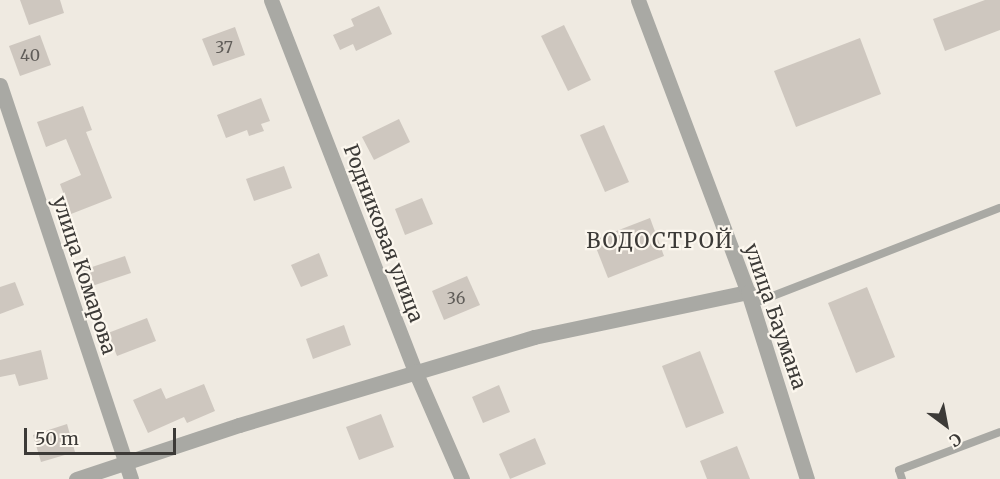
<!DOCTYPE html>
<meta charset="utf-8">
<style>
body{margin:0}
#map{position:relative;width:1000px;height:479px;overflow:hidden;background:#efeae1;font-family:Merriweather,serif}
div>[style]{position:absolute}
.building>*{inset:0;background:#cec7bf}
.service>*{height:8px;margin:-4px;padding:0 4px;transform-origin:4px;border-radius:4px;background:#a9a9a4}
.minor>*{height:15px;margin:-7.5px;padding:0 7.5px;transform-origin:7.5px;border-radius:7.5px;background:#a9a9a4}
.tertiary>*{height:15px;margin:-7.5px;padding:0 7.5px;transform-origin:7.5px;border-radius:7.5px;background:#a9a9a4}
span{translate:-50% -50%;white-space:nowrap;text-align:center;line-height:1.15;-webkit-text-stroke:4.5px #fcf7ee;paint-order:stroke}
.number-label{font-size:16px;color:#605d59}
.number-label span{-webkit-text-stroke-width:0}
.street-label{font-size:20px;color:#3c3a37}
.neighbourhood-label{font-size:21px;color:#3c3a37;letter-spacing:1.5px}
.north{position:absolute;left:916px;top:395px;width:60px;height:60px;-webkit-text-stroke:4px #fcf7ee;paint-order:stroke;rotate:148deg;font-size:16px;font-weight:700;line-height:24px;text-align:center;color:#3c3a37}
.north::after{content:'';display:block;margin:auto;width:21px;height:27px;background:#3c3a37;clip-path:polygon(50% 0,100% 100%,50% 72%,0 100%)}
.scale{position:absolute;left:24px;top:428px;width:152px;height:27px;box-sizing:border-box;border:3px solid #3c3a37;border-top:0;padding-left:8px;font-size:18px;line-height:21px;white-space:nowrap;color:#3c3a37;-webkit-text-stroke:4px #fcf7ee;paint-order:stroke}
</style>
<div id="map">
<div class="building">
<div style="clip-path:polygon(20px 0,60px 0,64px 13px,29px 25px)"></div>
<div style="clip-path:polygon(985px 0,1000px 0,1000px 30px,945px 51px,933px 19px)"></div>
<div style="clip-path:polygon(379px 6px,392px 34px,356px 51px,353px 44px,340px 50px,333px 35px,354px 26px,351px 19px)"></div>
<div style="clip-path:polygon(564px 25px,591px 80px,568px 91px,541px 36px)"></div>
<div style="clip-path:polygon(235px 27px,245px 55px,213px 66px,202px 39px)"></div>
<div style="clip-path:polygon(40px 35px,51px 65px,20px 76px,9px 46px)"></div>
<div style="clip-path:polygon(860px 38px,881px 94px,796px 127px,774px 71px)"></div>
<div style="clip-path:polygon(261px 98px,270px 121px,261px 124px,264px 131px,249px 136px,247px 130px,226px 138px,217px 115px)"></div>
<div style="clip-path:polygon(83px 106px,92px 130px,86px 132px,112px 198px,71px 214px,60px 184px,81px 175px,66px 139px,46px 147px,37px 122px)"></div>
<div style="clip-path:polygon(399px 119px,410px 142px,374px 160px,362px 137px)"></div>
<div style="clip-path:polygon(604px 125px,629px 182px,605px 192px,580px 135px)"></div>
<div style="clip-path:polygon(284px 166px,292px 188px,254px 201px,246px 179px)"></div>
<div style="clip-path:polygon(422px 198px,433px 224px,405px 235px,395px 209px)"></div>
<div style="clip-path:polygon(650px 218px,664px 256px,608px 278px,593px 240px)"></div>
<div style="clip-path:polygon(319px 253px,328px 276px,301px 287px,291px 265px)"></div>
<div style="clip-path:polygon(125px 256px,131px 273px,89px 287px,83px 270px)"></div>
<div style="clip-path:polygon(467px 276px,480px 305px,444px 320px,432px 291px)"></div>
<div style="clip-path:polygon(15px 282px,24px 305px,0 314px,0 287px)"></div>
<div style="clip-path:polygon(867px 287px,895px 357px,856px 373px,828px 303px)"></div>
<div style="clip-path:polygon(147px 318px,156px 341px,117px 356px,108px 333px)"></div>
<div style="clip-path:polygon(344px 325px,351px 345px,313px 359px,306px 339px)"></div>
<div style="clip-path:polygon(41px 350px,48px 379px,19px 386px,15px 374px,0 377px,0 360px)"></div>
<div style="clip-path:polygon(700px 351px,724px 413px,686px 428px,662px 366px)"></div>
<div style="clip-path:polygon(204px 384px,215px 411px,187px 423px,184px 417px,148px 433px,133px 400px,161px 388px,166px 399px)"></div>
<div style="clip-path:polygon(499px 385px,510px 412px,483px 423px,472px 397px)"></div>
<div style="clip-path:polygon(381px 414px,394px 447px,359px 460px,346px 427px)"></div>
<div style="clip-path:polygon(67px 424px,75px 452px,41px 462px,33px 435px)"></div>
<div style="clip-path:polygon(535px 438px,546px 464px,510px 479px,499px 454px)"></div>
<div style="clip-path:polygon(737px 446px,750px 479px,707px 479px,700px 461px)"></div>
</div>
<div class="service">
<div style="left:752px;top:304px;width:266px;rotate:-21.2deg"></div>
<div style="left:902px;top:479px;width:9px;rotate:-108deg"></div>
<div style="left:899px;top:470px;width:108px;rotate:-20.6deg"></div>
</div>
<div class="minor">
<div style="left:271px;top:0;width:398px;rotate:68.8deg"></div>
<div style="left:415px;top:371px;width:118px;rotate:66.5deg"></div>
<div style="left:0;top:85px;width:415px;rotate:71.6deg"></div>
<div style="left:76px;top:479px;width:172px;rotate:-18.3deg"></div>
<div style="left:239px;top:425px;width:308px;rotate:-16.6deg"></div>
<div style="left:534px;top:337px;width:219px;rotate:-11.9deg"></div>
</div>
<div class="tertiary">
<div style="left:638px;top:0;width:312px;rotate:69.4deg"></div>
<div style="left:748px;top:292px;width:196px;rotate:72.5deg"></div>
</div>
<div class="number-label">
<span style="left:224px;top:47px">37</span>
<span style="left:30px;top:55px">40</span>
<span style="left:456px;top:298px">36</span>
</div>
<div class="street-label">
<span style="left:384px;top:233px;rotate:69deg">Родниковая улица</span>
<span style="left:85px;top:275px;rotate:72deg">улица Комарова</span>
<span style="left:776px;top:316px;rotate:71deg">улица Баумана</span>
</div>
<div class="neighbourhood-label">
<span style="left:660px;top:241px">ВОДОСТРОЙ</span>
</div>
<div class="north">С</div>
<div class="scale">50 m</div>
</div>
